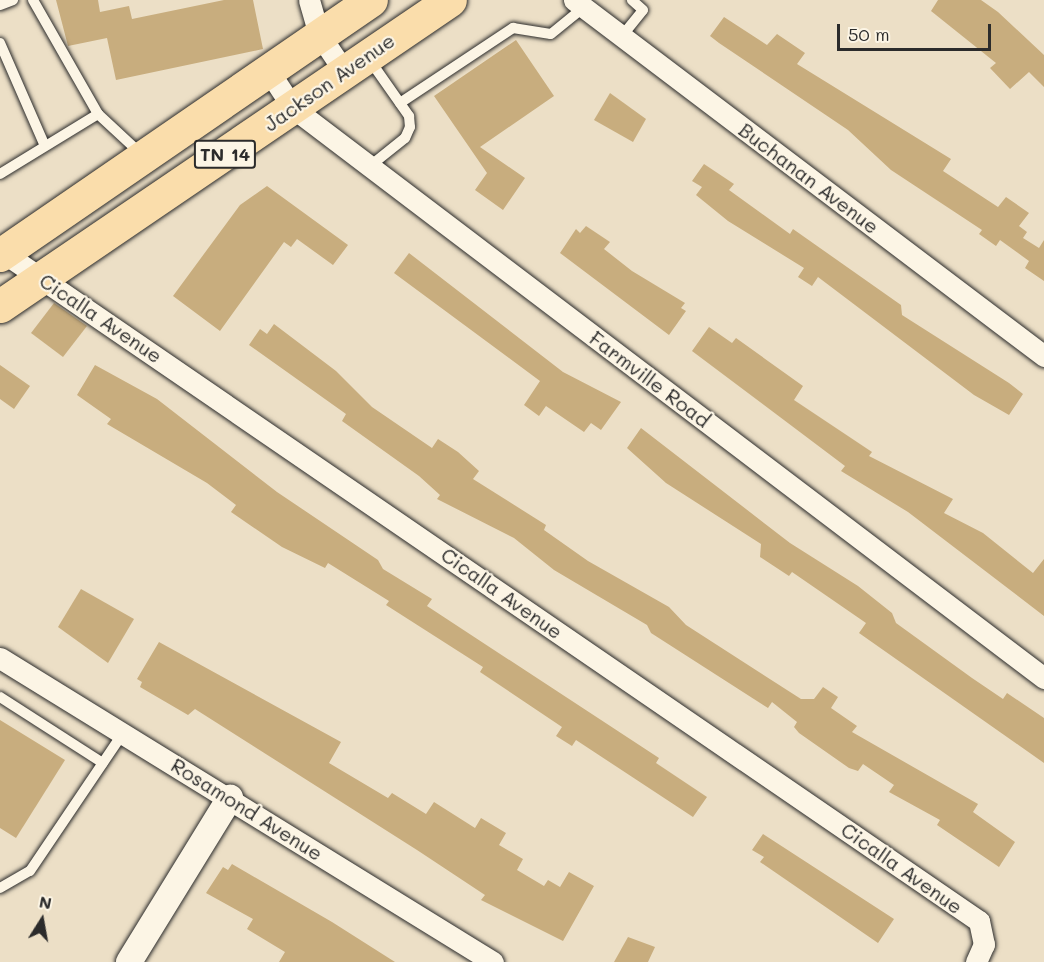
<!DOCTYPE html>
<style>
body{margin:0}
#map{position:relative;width:1044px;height:962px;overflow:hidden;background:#ecdfc6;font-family:Mali,sans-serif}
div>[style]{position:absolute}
.building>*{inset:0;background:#c8ad7e}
.roads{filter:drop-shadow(0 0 2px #2b2b2b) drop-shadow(0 0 2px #2b2b2b)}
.service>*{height:10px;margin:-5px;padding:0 5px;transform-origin:5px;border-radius:5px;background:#fcf5e5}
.minor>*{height:21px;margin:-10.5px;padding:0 10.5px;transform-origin:10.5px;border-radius:10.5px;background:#fcf5e5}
.tertiary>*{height:26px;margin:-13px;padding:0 13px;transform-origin:13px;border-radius:13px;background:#fcf5e5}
.primary>*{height:33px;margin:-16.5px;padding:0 16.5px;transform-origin:16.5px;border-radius:16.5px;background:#faddab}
span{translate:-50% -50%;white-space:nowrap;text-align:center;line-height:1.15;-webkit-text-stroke:4.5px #fcf5e5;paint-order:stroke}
.shield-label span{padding:2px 4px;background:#fcf5e5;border:2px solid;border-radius:4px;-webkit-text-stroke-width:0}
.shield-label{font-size:18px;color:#2b2b2b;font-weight:700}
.street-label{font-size:20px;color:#2b2b2b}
.north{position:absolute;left:12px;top:890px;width:60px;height:60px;-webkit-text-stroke:4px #fcf5e5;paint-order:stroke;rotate:11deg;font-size:16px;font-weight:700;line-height:24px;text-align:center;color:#2b2b2b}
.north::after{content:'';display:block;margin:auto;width:21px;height:27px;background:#2b2b2b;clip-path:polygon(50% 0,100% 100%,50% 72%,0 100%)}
.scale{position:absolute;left:837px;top:24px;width:154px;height:27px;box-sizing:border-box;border:3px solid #2b2b2b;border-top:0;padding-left:8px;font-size:18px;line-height:21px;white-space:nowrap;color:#2b2b2b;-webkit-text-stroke:4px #fcf5e5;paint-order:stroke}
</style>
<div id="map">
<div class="building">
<div style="clip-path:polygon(56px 0,98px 0,100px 12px,129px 6px,132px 19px,224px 0,253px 0,263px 49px,116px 80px,107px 38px,68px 46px)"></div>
<div style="clip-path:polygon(938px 0,981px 0,998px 12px,1044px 55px,1044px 87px,1029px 72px,1010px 89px,990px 68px,996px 63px,931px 11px)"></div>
<div style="clip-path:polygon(724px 17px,767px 45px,777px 34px,805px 53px,797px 64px,951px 159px,943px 171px,998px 207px,1006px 197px,1029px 213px,1019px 226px,1027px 232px,1023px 238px,1039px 248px,1044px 240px,1044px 281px,1025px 268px,1029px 261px,1000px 240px,996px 246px,979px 234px,982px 230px,891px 170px,848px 130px,719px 43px,710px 36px)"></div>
<div style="clip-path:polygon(516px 40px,554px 96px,480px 147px,525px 178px,503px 210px,475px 190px,487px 173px,434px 96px)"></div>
<div style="clip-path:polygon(610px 93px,646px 119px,633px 142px,594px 120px)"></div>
<div style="clip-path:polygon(704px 164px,734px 184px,729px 190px,790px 234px,793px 229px,901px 305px,902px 315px,1009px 383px,1023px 394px,1009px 415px,974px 395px,818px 277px,812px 286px,798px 277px,804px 268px,728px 221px,696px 195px,702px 187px,692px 181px)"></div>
<div style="clip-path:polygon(267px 186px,348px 245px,333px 265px,297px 239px,291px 247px,284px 242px,220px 331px,173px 296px,240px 205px)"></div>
<div style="clip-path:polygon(586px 226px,610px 242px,604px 249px,632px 271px,685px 303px,681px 308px,686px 311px,669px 335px,560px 253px,576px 229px,580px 233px)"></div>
<div style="clip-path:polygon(409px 253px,563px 372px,621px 402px,601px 430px,591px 423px,584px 432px,546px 406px,539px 416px,524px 405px,540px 381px,394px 273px)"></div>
<div style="clip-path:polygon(54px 303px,87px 326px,63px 357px,31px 333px)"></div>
<div style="clip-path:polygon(274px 324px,336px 371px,372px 407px,432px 448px,438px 439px,458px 452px,479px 471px,473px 479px,546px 525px,544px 530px,588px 561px,669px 607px,686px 625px,801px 699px,814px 699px,823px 687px,838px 697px,831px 708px,857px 726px,852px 732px,978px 804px,973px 812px,1015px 842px,999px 867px,937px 825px,940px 820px,889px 792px,894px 785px,863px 764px,858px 771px,849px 768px,799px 733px,794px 727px,797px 722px,772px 702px,768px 708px,651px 633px,647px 625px,554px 570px,514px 538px,437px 499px,440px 495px,419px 476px,342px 421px,346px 414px,249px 345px,260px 329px,267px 334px)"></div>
<div style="clip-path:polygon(709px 327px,732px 343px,736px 338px,803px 386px,794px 400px,872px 452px,869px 456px,953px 499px,944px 513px,983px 533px,1033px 573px,1044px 559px,1044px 616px,908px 512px,841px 471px,845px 466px,692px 351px)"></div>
<div style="clip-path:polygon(0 365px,30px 386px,14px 409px,0 399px)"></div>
<div style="clip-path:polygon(95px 365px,157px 399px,277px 492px,378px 560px,383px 569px,432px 599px,427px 606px,659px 758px,656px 763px,707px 797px,693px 817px,576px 740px,572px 746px,556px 736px,562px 727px,480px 672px,483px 667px,386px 605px,389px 601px,328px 563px,325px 568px,282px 547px,231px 512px,236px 505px,207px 483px,107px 424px,111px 419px,77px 395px)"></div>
<div style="clip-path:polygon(641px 428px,790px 543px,858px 586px,892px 613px,896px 623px,972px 678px,1003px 699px,1007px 693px,1044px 718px,1044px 763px,859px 633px,866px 623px,792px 572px,789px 576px,760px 557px,761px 544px,666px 483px,627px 448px)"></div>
<div style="clip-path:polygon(81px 589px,134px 619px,108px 663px,58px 627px)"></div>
<div style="clip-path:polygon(159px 642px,341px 742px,329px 763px,388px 798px,392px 793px,426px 814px,434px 802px,475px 828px,481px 818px,506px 833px,499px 845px,523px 859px,517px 870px,544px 886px,548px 880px,560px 887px,569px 872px,594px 886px,563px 941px,481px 900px,485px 895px,417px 850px,195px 709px,188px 715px,140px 687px,142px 682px,137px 679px)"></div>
<div style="clip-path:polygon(0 720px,65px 760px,16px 838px,0 828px)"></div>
<div style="clip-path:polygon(763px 834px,894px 919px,878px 943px,760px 862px,764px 857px,752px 850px)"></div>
<div style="clip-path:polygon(232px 864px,332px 922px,395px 962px,279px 962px,285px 952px,247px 929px,253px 919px,206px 893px,223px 867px,228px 870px)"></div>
<div style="clip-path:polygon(628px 937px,655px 947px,648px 962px,614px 962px)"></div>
</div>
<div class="roads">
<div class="service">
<div style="left:33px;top:0;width:131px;rotate:60.3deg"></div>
<div style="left:0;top:5px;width:14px;rotate:-21deg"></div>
<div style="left:622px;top:36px;width:33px;rotate:-51deg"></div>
<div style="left:643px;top:10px;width:15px;rotate:-138deg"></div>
<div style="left:0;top:43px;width:112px;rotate:66.4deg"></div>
<div style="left:369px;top:59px;width:70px;rotate:54.9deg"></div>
<div style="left:409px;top:116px;width:11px;rotate:85deg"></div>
<div style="left:410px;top:127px;width:12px;rotate:114deg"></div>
<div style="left:405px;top:138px;width:45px;rotate:141.3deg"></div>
<div style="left:400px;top:103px;width:136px;rotate:-33.6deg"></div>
<div style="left:513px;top:28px;width:38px;rotate:9deg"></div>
<div style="left:551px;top:34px;width:43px;rotate:-39.3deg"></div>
<div style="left:0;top:174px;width:115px;rotate:-31.5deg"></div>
<div style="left:98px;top:114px;width:59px;rotate:42.9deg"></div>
<div style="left:0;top:697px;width:122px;rotate:32.7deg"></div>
<div style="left:0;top:888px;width:34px;rotate:-30deg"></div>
<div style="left:30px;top:871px;width:166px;rotate:-56deg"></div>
</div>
<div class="minor">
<div style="left:309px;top:0;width:35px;rotate:74deg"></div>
<div style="left:319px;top:34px;width:45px;rotate:56deg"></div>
<div style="left:574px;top:0;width:590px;rotate:37.14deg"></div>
<div style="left:268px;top:70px;width:45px;rotate:56.7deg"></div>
<div style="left:293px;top:108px;width:943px;rotate:37.2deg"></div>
<div style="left:4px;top:253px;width:1182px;rotate:34.42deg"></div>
<div style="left:979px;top:921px;width:24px;rotate:78deg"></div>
<div style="left:984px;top:944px;width:20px;rotate:114deg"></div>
<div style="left:0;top:658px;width:579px;rotate:31.66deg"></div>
</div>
<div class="tertiary">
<div style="left:129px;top:962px;width:193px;rotate:-58.4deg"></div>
</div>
<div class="primary">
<div style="left:0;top:255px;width:450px;rotate:-34.5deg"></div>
<div style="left:0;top:306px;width:544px;rotate:-34.22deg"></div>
</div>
</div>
<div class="shield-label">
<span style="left:225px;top:154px">TN 14</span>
</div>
<div class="street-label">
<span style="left:329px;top:82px;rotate:-35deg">Jackson Avenue</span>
<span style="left:809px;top:178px;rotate:37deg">Buchanan Avenue</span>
<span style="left:101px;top:318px;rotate:34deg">Cicalla Avenue</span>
<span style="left:650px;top:379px;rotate:37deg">Farmville Road</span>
<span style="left:502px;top:593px;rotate:35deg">Cicalla Avenue</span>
<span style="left:247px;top:809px;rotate:32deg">Rosamond Avenue</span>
<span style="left:902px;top:868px;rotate:35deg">Cicalla Avenue</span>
</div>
<div class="north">N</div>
<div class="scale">50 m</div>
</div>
